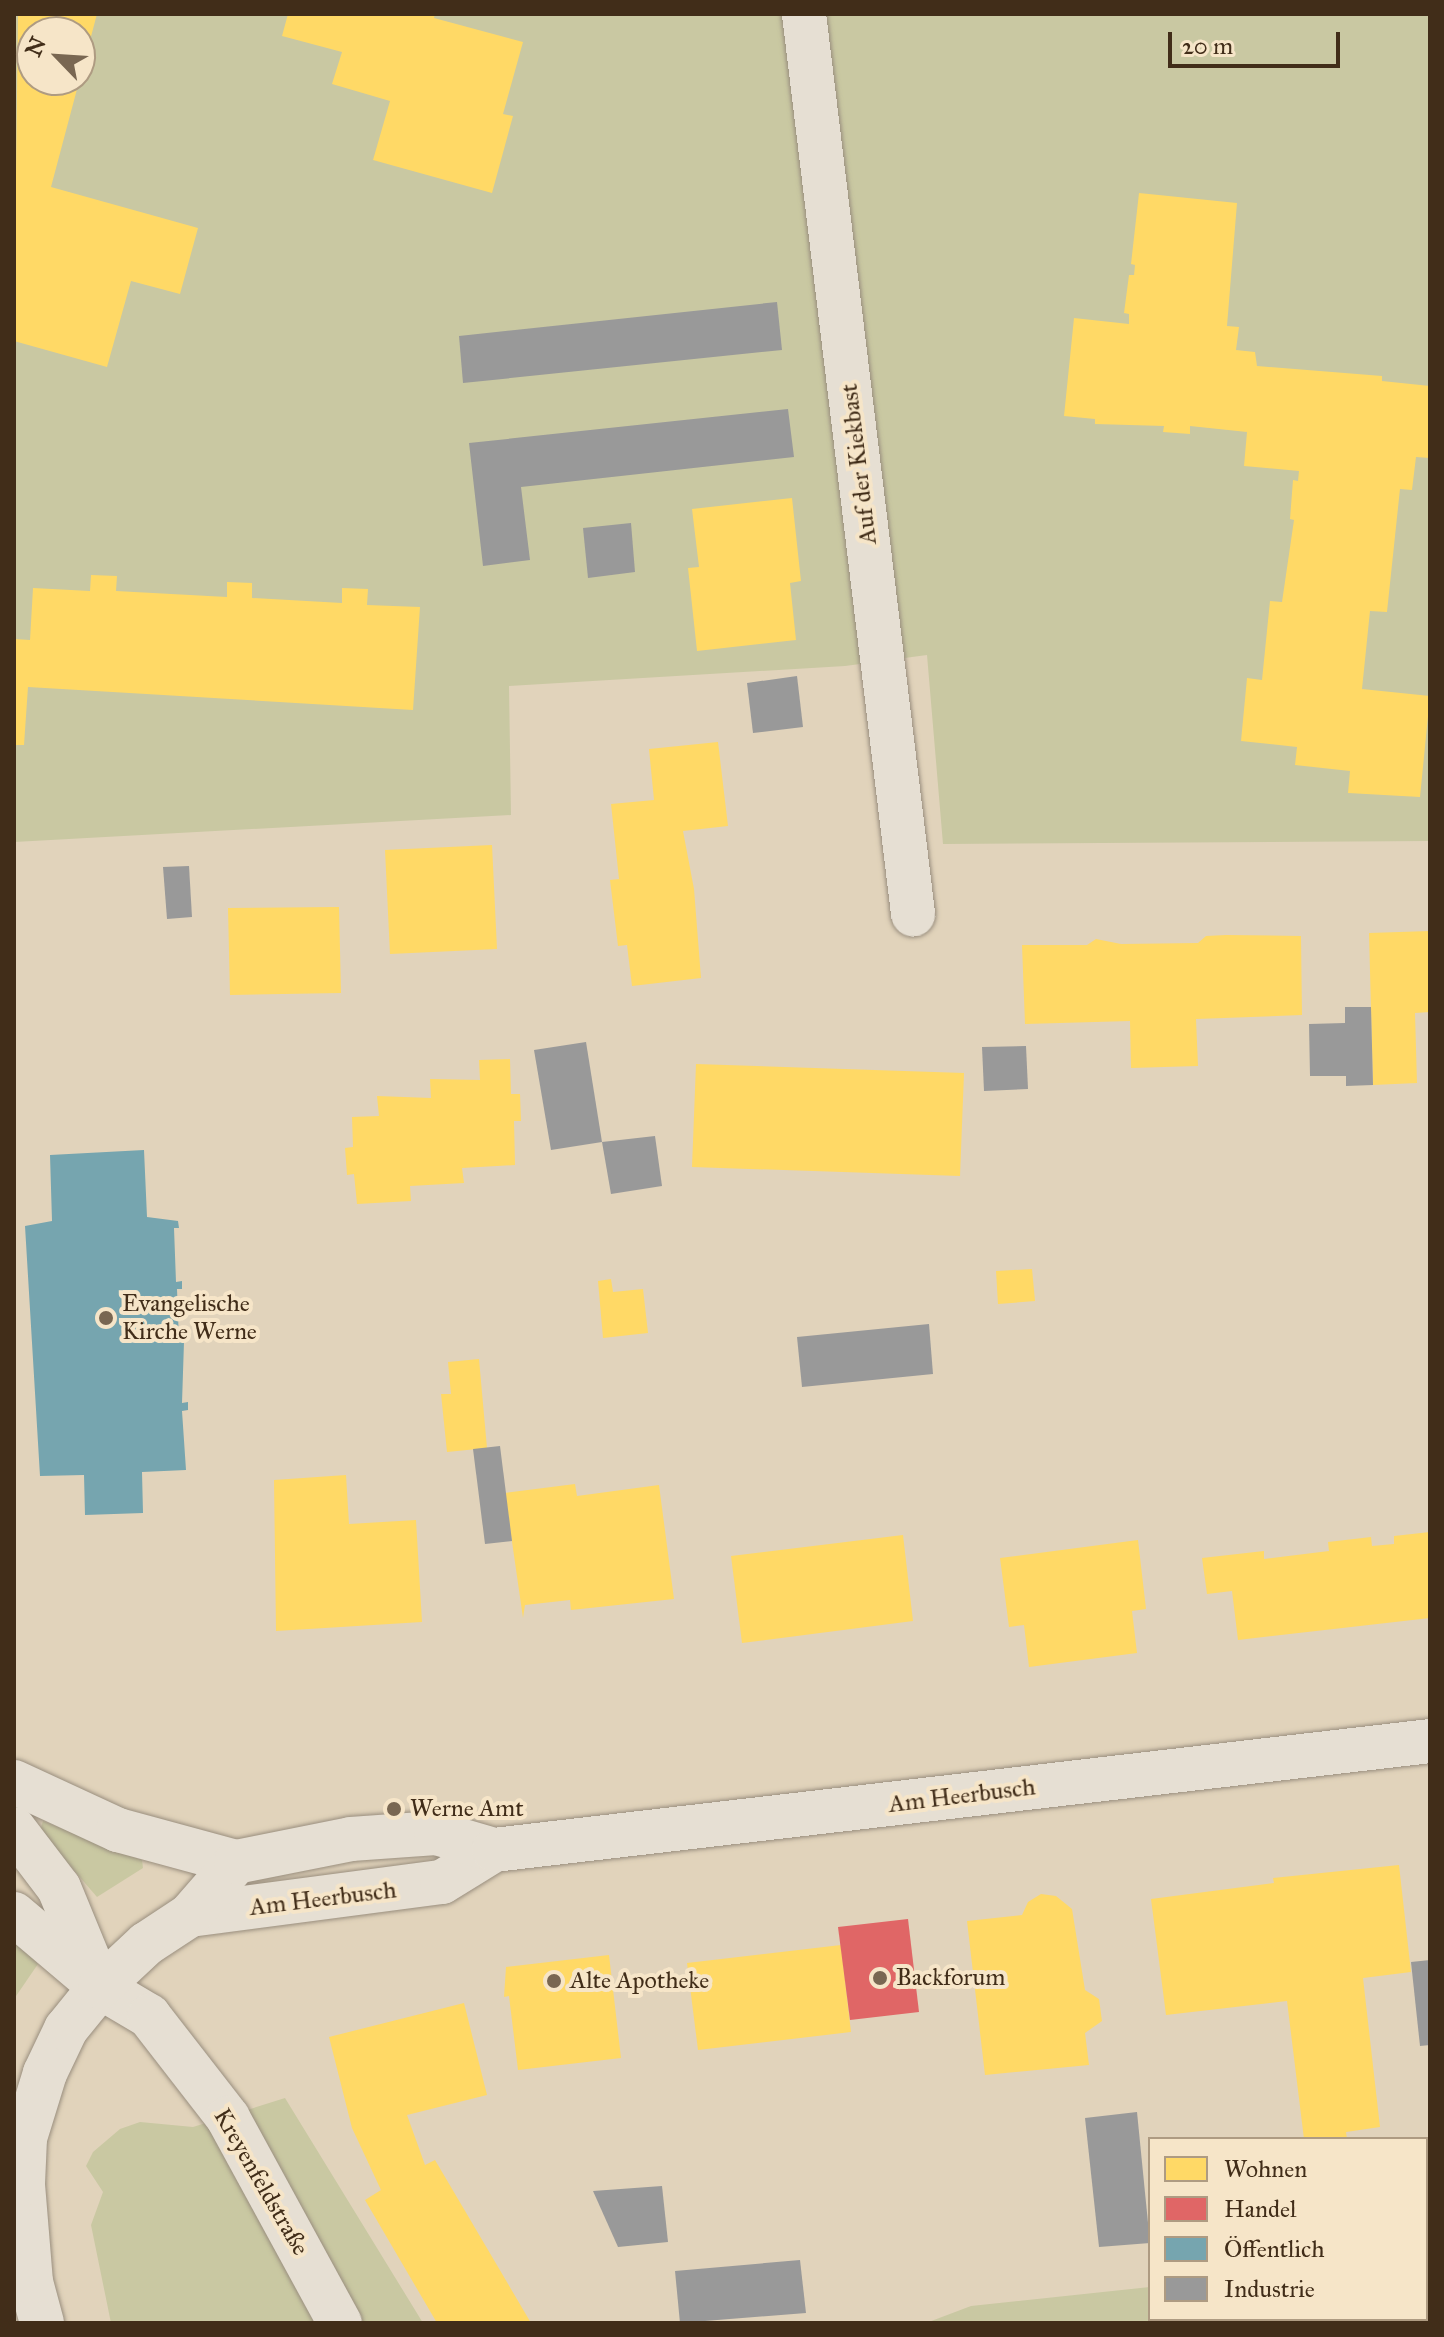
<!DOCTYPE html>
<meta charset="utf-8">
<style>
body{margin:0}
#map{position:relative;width:1444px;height:2337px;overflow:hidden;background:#e1d3bb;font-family:"IM FELL Great Primer",serif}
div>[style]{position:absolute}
.green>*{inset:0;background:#c9c8a2}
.homes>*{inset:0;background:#ffd966}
.shops>*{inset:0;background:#e06666}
.public>*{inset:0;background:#76a5af}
.industry>*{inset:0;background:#999}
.roads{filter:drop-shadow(0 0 2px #998e7e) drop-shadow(0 0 2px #998e7e)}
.street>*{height:44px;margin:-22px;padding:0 22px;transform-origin:22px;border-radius:22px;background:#e6dfd3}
.dots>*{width:22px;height:22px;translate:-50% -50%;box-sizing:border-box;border:4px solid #f6e5c8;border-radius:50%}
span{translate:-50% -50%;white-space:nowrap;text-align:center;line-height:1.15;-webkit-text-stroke:8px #f6e5c8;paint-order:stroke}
.street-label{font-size:24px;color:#412d19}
.poi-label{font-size:24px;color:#412d19}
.left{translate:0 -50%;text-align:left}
.frame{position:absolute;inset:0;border:16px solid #412d19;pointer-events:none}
.legend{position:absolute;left:1148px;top:2137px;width:280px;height:184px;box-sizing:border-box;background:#f6e5c8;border:2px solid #ae9b82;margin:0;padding:10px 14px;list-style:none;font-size:24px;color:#412d19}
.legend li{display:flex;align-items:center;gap:16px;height:40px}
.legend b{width:40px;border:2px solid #ae9b82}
.north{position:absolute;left:16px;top:16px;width:80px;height:80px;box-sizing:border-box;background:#f6e5c8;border:2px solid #ae9b82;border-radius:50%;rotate:295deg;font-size:22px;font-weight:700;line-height:32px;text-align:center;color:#412d19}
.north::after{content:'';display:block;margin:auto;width:28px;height:36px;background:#796752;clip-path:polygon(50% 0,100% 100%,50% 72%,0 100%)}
.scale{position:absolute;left:1168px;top:32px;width:172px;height:36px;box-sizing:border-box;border:4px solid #412d19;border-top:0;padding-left:10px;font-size:24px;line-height:28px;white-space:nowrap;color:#412d19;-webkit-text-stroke:6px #f6e5c8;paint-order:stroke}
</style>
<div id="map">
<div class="green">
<div style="clip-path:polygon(evenodd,14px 14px,1430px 14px,1430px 841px,943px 844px,927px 655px,845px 666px,509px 686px,511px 815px,14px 842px,14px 14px,32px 32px,80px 32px,80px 80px,32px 80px,32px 32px)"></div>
<div style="clip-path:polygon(43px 1821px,142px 1860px,143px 1868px,97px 1897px,40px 1831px)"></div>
<div style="clip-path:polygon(14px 1938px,38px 1964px,14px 1999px)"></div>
<div style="clip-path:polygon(285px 2098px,423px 2323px,111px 2323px,91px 2225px,103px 2192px,86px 2166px,93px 2152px,120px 2129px,140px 2122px,193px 2127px)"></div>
<div style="clip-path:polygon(1430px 2257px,1430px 2323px,926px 2323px,971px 2306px,1150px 2287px,1150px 2319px,1426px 2319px)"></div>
</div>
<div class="homes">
<div style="clip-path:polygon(evenodd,18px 14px,97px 14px,51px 187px,198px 228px,180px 294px,131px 281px,107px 367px,14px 341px,18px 14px,32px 32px,80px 32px,80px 80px,32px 80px,32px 32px)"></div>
<div style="clip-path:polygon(288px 14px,435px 14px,434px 18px,523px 42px,503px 114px,513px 116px,492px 193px,373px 160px,390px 101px,332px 84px,342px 52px,282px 36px)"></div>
<div style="clip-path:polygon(1139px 193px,1237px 203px,1227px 326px,1239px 327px,1236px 350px,1255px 352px,1257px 366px,1382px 376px,1382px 381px,1430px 386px,1430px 458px,1416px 457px,1412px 490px,1400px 489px,1387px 612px,1370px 611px,1362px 689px,1430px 696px,1420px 797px,1348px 793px,1350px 771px,1295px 765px,1297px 747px,1241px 741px,1247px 678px,1262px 680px,1270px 601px,1282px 602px,1294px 520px,1290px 519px,1293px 480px,1298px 481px,1299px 471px,1244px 466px,1247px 432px,1190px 426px,1190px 434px,1163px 432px,1164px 426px,1095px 424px,1095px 419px,1064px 416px,1074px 318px,1129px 324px,1129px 314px,1124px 313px,1129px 275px,1134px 275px,1135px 265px,1131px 264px)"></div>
<div style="clip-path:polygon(792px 498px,801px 581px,790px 583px,796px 640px,697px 651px,688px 568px,699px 567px,692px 509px)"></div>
<div style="clip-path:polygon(91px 575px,117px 576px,116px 591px,227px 597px,227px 582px,252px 583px,252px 598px,342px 603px,342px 588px,368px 589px,367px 605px,420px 607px,413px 710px,28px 687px,24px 745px,14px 745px,14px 639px,30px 640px,33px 588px,90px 591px)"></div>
<div style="clip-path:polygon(718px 742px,728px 826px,683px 831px,694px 889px,701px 978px,632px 986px,627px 945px,618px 946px,610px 880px,619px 879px,611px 804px,654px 800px,649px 749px)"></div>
<div style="clip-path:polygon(492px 845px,497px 949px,390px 954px,385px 850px)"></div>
<div style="clip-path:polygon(339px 907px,341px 993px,230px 995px,228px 908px)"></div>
<div style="clip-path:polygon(1430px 931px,1430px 1012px,1415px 1013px,1417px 1083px,1373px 1085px,1369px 933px)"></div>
<div style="clip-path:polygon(1226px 935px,1301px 936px,1302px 1015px,1196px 1019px,1198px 1066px,1131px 1068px,1130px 1021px,1025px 1024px,1022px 945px,1087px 945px,1096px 939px,1121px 944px,1198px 943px,1206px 936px)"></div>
<div style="clip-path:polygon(510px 1059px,511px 1094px,520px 1094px,521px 1121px,514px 1121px,515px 1165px,462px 1168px,464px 1183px,410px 1186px,411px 1201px,357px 1204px,354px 1174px,347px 1175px,345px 1148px,353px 1147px,352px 1117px,379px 1116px,377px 1096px,431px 1098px,430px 1079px,480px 1080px,479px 1060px)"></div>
<div style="clip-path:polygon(696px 1064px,964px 1073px,960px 1176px,692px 1167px)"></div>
<div style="clip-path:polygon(1032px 1269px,1035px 1301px,998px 1304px,996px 1271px)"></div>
<div style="clip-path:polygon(611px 1279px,613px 1292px,643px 1289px,648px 1333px,603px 1338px,598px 1281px)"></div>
<div style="clip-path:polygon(479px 1359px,487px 1448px,447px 1452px,441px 1394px,451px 1394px,448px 1362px)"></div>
<div style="clip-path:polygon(346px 1475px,349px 1524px,416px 1520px,422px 1622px,276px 1631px,274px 1480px)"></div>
<div style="clip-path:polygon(575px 1484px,577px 1496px,659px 1485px,674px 1599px,571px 1610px,570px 1600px,525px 1605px,523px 1618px,505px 1493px)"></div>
<div style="clip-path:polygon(1430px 1532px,1430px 1618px,1238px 1640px,1232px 1591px,1207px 1594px,1202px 1558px,1264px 1551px,1264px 1559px,1329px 1551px,1328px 1542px,1371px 1537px,1372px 1546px,1394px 1544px,1394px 1536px)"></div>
<div style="clip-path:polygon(903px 1535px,913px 1621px,742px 1643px,731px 1556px)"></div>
<div style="clip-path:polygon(1138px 1540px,1146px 1609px,1132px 1611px,1137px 1653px,1029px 1667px,1024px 1625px,1009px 1627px,1000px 1558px)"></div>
<div style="clip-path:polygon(1399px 1865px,1411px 1972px,1363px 1978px,1380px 2127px,1346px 2132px,1347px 2139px,1304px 2139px,1287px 2001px,1166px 2015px,1151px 1899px,1274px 1883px,1273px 1878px)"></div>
<div style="clip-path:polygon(1041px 1894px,1056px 1896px,1072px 1909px,1085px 1990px,1099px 1999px,1102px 2021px,1085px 2033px,1089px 2065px,985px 2075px,967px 1921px,1022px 1915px,1028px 1902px)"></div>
<div style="clip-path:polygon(841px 1945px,851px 2032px,698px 2050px,687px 1963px)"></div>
<div style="clip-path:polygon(609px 1955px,621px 2058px,518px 2070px,509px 1996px,504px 1997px,506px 1967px)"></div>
<div style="clip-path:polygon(464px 2003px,487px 2095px,407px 2115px,425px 2165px,435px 2160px,531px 2323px,437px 2323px,365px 2200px,381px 2190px,352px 2128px,329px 2037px)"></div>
</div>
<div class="shops">
<div style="clip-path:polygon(908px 1919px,919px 2012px,850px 2020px,838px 1927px)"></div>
</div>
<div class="public">
<div style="clip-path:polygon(144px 1150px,147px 1217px,178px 1221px,179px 1228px,174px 1228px,176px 1282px,182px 1281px,182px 1289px,177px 1289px,179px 1341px,184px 1342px,182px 1403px,188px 1402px,188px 1410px,182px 1411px,186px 1470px,142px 1472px,143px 1513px,85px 1515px,84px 1475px,40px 1476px,25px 1226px,52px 1221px,50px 1155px)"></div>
</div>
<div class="industry">
<div style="clip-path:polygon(777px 302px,782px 350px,463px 383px,459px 336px)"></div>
<div style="clip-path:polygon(788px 409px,794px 457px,521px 487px,530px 560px,483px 566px,469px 443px)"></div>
<div style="clip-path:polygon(631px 523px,635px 572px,588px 578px,583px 528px)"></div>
<div style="clip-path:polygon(797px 676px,803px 727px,753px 733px,747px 683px)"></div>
<div style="clip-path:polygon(189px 866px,192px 917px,167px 919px,163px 867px)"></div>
<div style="clip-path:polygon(1345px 1007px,1371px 1007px,1373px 1085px,1346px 1086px,1346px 1076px,1310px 1076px,1309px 1024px,1345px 1023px)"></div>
<div style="clip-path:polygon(586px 1042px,602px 1142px,551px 1150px,534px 1050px)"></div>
<div style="clip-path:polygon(1026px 1046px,1028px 1089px,984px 1091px,982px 1047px)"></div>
<div style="clip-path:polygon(655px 1136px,662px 1186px,611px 1194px,602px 1142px)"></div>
<div style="clip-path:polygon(929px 1324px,933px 1374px,802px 1387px,797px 1337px)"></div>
<div style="clip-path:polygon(500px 1446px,512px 1541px,485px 1544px,473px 1449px)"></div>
<div style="clip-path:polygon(1430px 1960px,1430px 2045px,1420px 2046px,1411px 1962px)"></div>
<div style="clip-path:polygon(1137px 2112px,1150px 2243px,1099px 2247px,1085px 2118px)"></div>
<div style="clip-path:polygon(662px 2186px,668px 2242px,618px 2247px,593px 2191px)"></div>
<div style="clip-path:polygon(800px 2260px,806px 2313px,680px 2323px,675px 2271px)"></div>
</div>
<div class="roads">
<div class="street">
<div style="left:804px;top:14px;width:907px;rotate:83.09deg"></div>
<div style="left:14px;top:1782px;width:115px;rotate:24.8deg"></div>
<div style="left:118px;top:1830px;width:122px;rotate:15.2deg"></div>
<div style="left:14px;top:1829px;width:74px;rotate:52.7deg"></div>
<div style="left:59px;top:1888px;width:105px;rotate:67.6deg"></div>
<div style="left:14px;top:1914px;width:113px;rotate:40.3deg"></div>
<div style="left:100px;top:1987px;width:57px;rotate:30.6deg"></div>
<div style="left:149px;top:2016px;width:129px;rotate:52.2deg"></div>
<div style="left:228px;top:2118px;width:234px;rotate:61.4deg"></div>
<div style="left:190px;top:1915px;width:254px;rotate:-7.5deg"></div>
<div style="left:442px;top:1882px;width:61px;rotate:-31.6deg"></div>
<div style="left:42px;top:2323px;width:42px;rotate:-105deg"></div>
<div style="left:31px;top:2282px;width:98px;rotate:-94.7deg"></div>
<div style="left:23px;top:2184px;width:46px;rotate:-87.5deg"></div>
<div style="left:25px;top:2138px;width:68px;rotate:-72.9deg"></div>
<div style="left:45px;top:2073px;width:49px;rotate:-64.5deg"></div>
<div style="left:66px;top:2029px;width:54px;rotate:-51deg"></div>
<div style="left:100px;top:1987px;width:63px;rotate:-43.1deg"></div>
<div style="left:146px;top:1944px;width:53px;rotate:-33.4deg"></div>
<div style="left:190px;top:1915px;width:70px;rotate:-49deg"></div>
<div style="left:236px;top:1862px;width:117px;rotate:-11.3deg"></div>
<div style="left:351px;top:1839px;width:85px;rotate:-4deg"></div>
<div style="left:436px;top:1833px;width:60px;rotate:16.3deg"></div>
<div style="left:494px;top:1850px;width:942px;rotate:-6.64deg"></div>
</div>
</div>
<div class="dots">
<div style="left:106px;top:1318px;background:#796752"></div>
<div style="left:394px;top:1809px;background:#796752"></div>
<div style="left:880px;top:1978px;background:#796752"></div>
<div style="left:554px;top:1981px;background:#796752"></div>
</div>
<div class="street-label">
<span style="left:859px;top:464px;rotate:-97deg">Auf der Kiekbast</span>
<span style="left:962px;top:1796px;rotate:-7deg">Am Heerbusch</span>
<span style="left:323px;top:1899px;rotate:-7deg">Am Heerbusch</span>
<span style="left:261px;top:2182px;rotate:60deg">Kreyenfeldstraße</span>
</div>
<div class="poi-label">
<span class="left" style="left:122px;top:1318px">Evangelische<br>Kirche Werne</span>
<span class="left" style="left:410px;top:1809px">Werne Amt</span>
<span class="left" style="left:896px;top:1978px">Backforum</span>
<span class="left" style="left:570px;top:1981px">Alte Apotheke</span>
</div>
<div class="frame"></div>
<ul class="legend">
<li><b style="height:22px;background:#ffd966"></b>Wohnen</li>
<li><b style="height:22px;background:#e06666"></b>Handel</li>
<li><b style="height:22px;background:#76a5af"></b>Öffentlich</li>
<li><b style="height:22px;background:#999"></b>Industrie</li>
</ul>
<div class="north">N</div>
<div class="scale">20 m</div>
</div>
